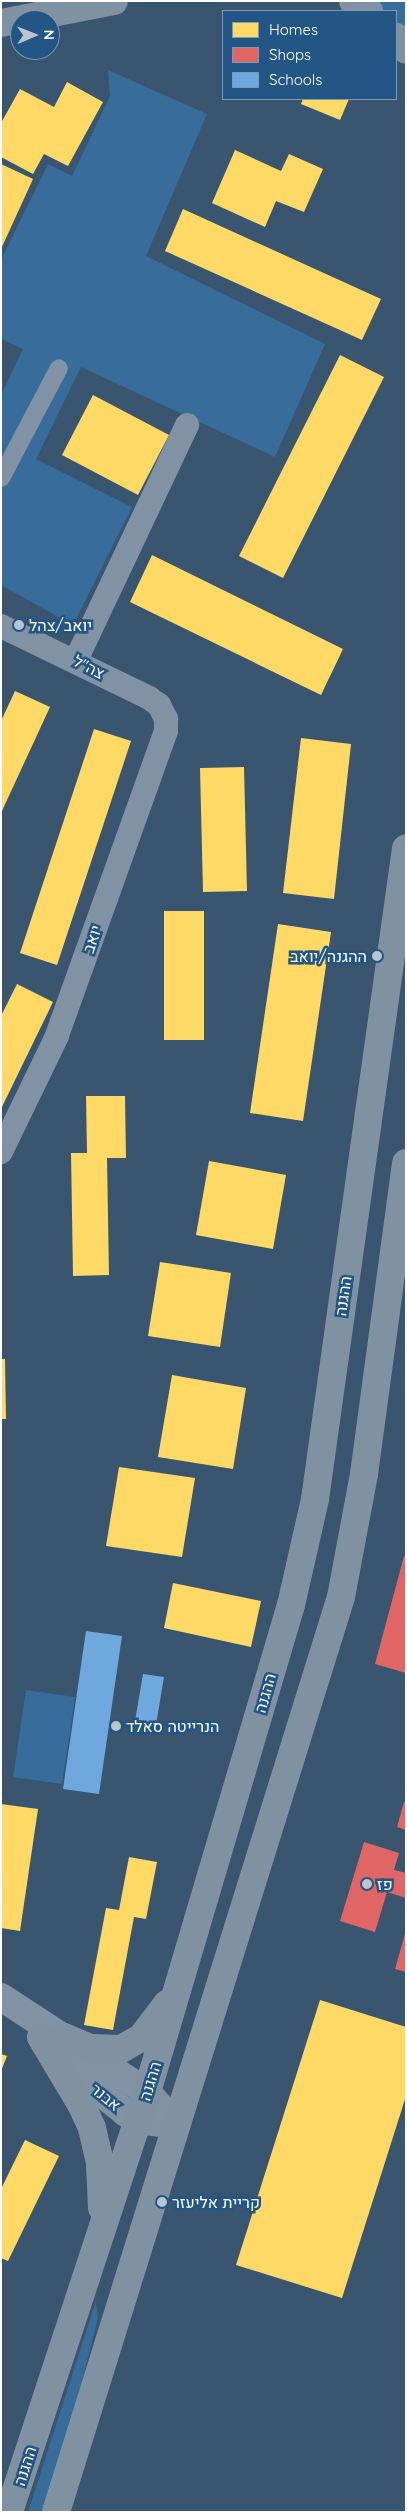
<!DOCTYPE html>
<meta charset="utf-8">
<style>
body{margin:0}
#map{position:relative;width:407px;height:2513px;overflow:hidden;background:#39556f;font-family:Quicksand,Heebo,sans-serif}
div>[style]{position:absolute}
.green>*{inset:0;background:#376c9b}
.homes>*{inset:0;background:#ffd966}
.shops>*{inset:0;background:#e06666}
.schools>*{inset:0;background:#6fa8dc}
.pedestrian>*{height:18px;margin:-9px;padding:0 9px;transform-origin:9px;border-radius:9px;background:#8092a4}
.minor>*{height:24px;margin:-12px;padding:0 12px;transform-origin:12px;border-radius:12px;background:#8092a4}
.tertiary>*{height:28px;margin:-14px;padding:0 14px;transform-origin:14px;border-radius:14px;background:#8092a4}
.trunk>*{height:28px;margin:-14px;padding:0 14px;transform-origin:14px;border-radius:14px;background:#8092a2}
.dots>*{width:14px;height:14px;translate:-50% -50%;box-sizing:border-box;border:2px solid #235685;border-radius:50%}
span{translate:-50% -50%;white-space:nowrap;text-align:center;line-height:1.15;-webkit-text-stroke:5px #235685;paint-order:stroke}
.poi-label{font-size:16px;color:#fff}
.left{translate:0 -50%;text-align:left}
.right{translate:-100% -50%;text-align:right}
.street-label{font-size:16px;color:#fff}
.frame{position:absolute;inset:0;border:2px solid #fff;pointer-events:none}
.legend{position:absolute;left:222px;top:10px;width:175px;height:90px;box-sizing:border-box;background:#235685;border:1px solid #7b9ab6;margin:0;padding:6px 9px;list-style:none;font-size:15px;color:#fff}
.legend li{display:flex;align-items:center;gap:10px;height:25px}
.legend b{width:25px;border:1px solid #7b9ab6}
.north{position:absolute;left:10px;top:10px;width:50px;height:50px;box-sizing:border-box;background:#235685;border:1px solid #7b9ab6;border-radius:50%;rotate:89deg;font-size:14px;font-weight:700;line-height:20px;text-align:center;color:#fff}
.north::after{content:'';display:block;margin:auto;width:18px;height:22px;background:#bac4cd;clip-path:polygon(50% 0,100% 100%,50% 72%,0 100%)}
</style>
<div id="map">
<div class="green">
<div style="clip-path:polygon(373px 1px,406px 1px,406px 34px,396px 23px,396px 11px,383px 11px)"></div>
<div style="clip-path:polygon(108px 70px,207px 114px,146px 256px,325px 344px,275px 457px,81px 367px,36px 459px,132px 507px,73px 625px,1px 585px,1px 395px,23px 349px,1px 339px,1px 260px,48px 164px,72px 176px,110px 96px)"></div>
<div style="clip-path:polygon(26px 1690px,75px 1697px,62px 1784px,13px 1777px)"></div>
<div style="clip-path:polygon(96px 2301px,98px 2318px,74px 2413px,44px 2512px,28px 2512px)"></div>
</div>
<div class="homes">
<div style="clip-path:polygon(67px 82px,103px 102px,68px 166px,44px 154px,33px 174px,1px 157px,1px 123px,20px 89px,54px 107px)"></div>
<div style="clip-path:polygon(303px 99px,349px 99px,340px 120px,301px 104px)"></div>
<div style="clip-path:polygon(235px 150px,281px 171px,289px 154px,323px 169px,304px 212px,276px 201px,265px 227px,212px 203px)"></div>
<div style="clip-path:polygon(1px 164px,33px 179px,1px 249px)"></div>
<div style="clip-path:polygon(183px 209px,381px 299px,362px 340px,165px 251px)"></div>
<div style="clip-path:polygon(340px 355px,384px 377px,283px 578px,239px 556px)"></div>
<div style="clip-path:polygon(93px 395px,169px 435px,138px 495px,62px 455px)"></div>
<div style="clip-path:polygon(152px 555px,343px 649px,321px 695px,130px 602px)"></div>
<div style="clip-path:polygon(15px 691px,50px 707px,1px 813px,1px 721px)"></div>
<div style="clip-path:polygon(94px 729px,131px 741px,57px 965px,20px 953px)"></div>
<div style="clip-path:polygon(301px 738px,351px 744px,334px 899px,283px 893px)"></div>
<div style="clip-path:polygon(244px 767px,247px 891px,203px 892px,200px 768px)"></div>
<div style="clip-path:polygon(164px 911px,204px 911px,204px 1040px,164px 1040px)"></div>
<div style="clip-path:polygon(278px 924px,331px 932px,303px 1121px,250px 1113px)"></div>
<div style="clip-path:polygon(17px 984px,53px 1002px,1px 1109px,1px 1016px)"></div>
<div style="clip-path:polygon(86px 1096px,125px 1096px,126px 1158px,107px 1158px,109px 1275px,73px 1276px,71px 1153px,87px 1153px)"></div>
<div style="clip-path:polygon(209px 1161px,286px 1175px,273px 1249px,196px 1235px)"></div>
<div style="clip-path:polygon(160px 1262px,231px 1273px,220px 1347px,148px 1336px)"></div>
<div style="clip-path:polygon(1px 1359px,5px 1359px,6px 1419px,1px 1419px)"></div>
<div style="clip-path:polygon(172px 1375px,246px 1388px,233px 1469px,158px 1457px)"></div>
<div style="clip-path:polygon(119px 1467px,195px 1478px,182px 1557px,106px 1546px)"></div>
<div style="clip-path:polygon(173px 1583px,261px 1601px,251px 1647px,164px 1628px)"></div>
<div style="clip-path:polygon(1px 1804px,38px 1809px,20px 1931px,1px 1928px)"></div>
<div style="clip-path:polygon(129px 1857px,157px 1862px,146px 1919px,134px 1917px,113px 2030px,84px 2025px,106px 1908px,119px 1910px)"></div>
<div style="clip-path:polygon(320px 2000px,406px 2027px,406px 2096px,342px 2298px,236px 2265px)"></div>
<div style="clip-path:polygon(1px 2054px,7px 2056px,1px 2071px)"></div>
<div style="clip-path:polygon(25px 2140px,59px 2156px,8px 2261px,1px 2258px,1px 2189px)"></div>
</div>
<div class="shops">
<div style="clip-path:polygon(404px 1556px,406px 1556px,406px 1673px,375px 1664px)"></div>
<div style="clip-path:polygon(404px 1802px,406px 1803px,406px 1830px,397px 1827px)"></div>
<div style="clip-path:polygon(364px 1842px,399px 1853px,394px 1870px,406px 1873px,406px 1898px,387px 1892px,375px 1932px,340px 1921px)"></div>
<div style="clip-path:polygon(405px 1934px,406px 1934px,406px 1972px,395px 1969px)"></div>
</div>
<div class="schools">
<div style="clip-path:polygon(86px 1631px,122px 1636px,99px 1794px,63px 1789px)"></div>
<div style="clip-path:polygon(143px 1674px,164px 1677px,156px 1725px,135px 1721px)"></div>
</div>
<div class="pedestrian">
<div style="left:1px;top:478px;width:124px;rotate:-62.2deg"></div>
</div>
<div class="minor">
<div style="left:1px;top:626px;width:165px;rotate:25.9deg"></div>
<div style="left:149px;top:698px;width:12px;rotate:35deg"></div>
<div style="left:159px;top:705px;width:16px;rotate:63deg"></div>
<div style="left:166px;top:719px;width:12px;rotate:90deg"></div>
<div style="left:166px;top:731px;width:324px;rotate:109.7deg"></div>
<div style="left:57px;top:1036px;width:129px;rotate:115.8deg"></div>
<div style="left:76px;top:660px;width:260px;rotate:-64.7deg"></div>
</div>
<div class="tertiary">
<div style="left:1px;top:1997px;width:174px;rotate:33.1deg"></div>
<div style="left:147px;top:2092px;width:44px;rotate:48.7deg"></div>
<div style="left:51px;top:2046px;width:53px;rotate:44.2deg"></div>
<div style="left:89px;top:2083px;width:48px;rotate:39deg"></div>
<div style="left:126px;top:2113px;width:14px;rotate:30deg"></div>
<div style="left:138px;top:2120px;width:21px;rotate:8deg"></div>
</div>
<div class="trunk">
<div style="left:353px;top:1px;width:19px;rotate:32deg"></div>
<div style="left:1px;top:23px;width:115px;rotate:-11deg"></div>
<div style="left:396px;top:37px;width:16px;rotate:52deg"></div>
<div style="left:41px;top:2037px;width:78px;rotate:59.2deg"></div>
<div style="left:81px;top:2104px;width:26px;rotate:65deg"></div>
<div style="left:92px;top:2128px;width:37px;rotate:77deg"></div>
<div style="left:100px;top:2164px;width:44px;rotate:87.4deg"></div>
<div style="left:64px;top:2037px;width:28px;rotate:23deg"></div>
<div style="left:90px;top:2048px;width:31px;rotate:2deg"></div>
<div style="left:121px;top:2049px;width:23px;rotate:-29deg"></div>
<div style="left:141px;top:2038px;width:43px;rotate:-52.6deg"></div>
<div style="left:9px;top:2512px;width:442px;rotate:-71.8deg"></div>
<div style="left:147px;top:2092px;width:508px;rotate:-73.53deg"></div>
<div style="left:291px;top:1605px;width:109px;rotate:-77.2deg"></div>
<div style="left:315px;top:1499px;width:657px;rotate:-82.04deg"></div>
<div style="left:56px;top:2512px;width:958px;rotate:-72.7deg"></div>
<div style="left:341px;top:1597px;width:125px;rotate:-79.4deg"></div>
<div style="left:364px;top:1474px;width:314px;rotate:-82.3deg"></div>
</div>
<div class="dots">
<div style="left:19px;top:625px;background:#bac4cd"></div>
<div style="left:377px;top:956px;background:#bac4cd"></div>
<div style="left:116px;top:1726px;background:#bac4cd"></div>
<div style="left:367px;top:1884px;background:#bac4cd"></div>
<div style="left:162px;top:2202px;background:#bac4cd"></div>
</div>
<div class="poi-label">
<span class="left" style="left:29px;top:625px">יואב/צהל</span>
<span class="right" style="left:367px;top:956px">ההגנה/יואב</span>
<span class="left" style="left:126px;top:1726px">הנרייטה סאלד</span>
<span class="left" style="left:377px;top:1884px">פז</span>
<span class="left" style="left:172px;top:2202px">קריית אליעזר</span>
</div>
<div class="street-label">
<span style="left:89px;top:667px;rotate:27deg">צה"ל</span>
<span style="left:92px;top:939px;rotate:-71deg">יואב</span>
<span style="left:343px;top:1296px;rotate:-82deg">ההגנה</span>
<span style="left:265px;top:1693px;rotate:-74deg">ההגנה</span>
<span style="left:150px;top:2081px;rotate:-73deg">ההגנה</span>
<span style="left:106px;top:2097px;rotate:39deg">אבנר</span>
<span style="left:25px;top:2466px;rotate:-72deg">ההגנה</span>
</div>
<div class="frame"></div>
<ul class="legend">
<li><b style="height:14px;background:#ffd966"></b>Homes</li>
<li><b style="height:14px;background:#e06666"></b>Shops</li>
<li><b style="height:14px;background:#6fa8dc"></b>Schools</li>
</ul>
<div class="north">N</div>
</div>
